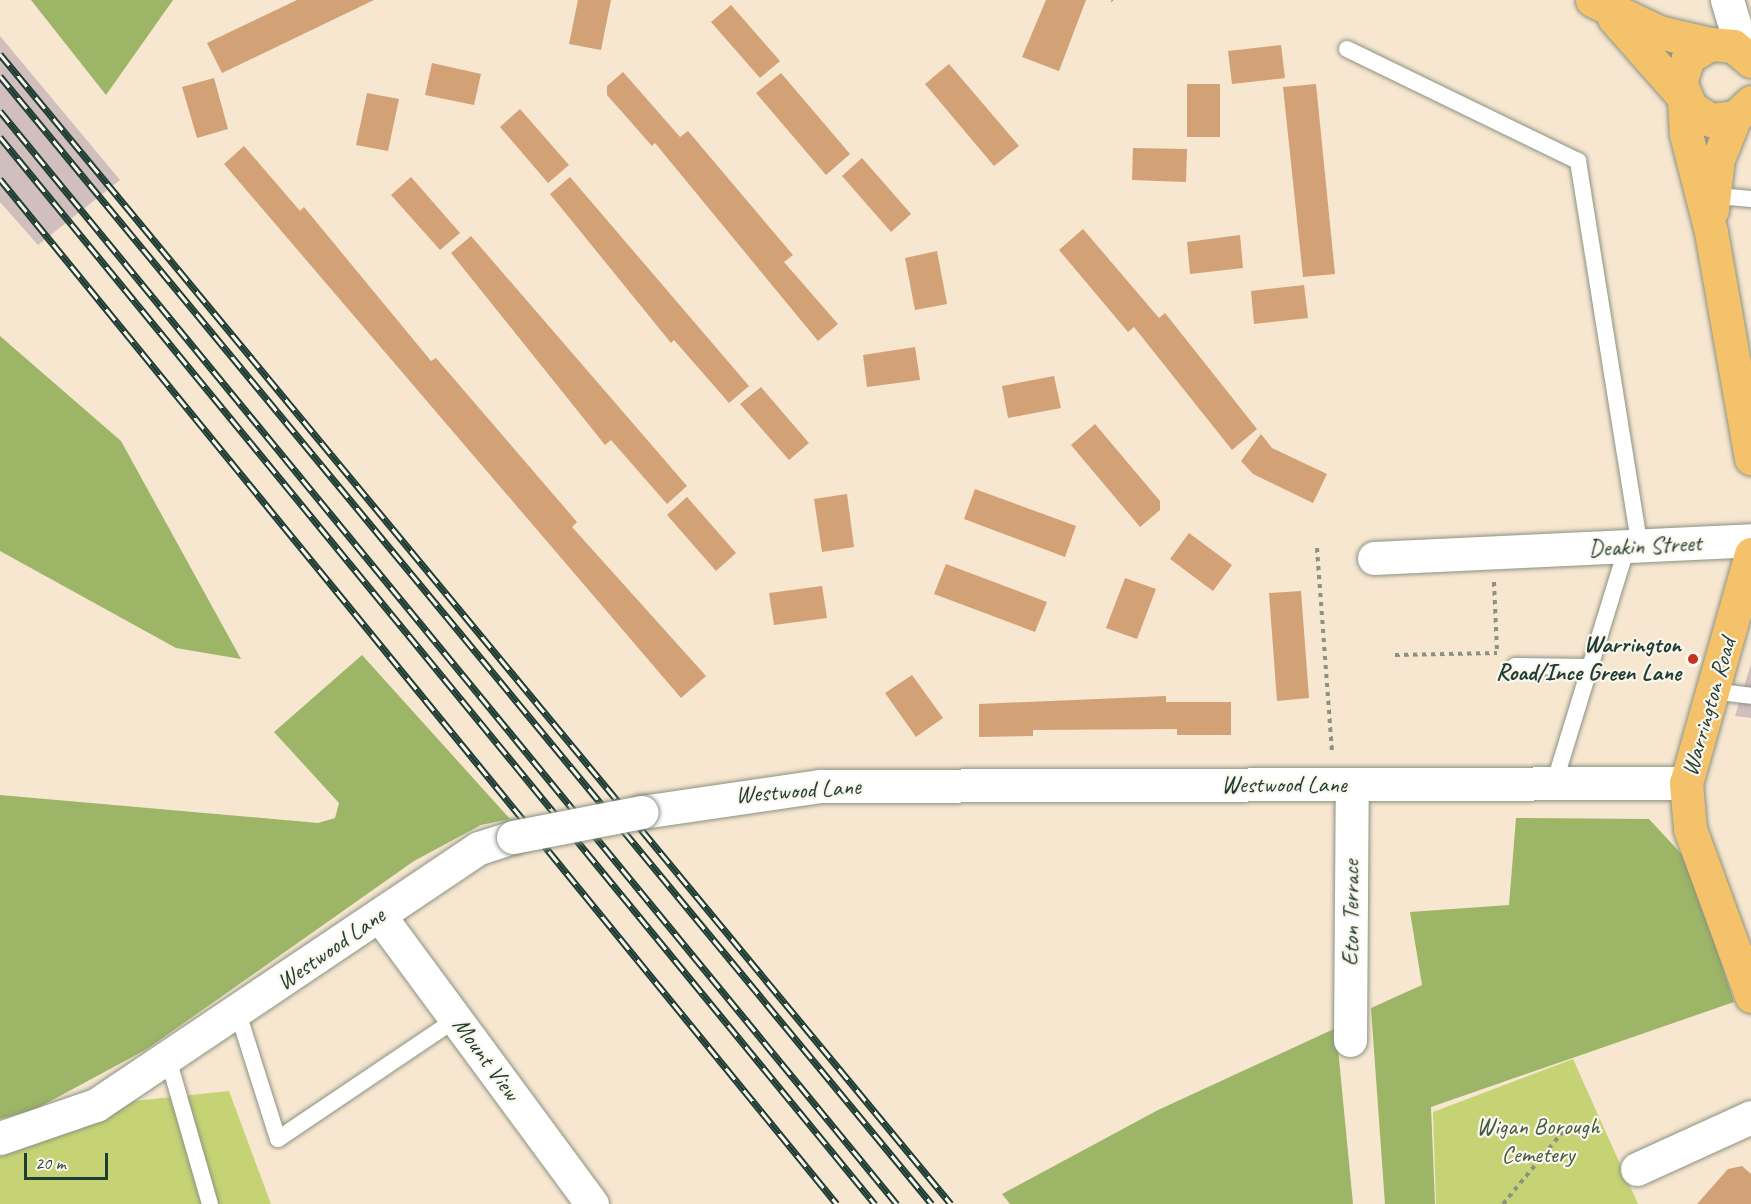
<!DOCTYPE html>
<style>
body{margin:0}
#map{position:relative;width:1751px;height:1204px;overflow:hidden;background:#f7e7d1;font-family:Caveat,sans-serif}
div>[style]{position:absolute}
.industrial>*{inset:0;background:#d1bfbd}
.green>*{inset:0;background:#c5d375}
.forest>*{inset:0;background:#9cb566}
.building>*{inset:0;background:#d2a176}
.path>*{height:4px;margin-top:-2px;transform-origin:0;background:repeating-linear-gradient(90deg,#8b9282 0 4.5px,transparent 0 9px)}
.roads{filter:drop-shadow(0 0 2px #8b9282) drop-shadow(0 0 2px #8b9282)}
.service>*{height:16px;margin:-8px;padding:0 8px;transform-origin:8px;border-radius:8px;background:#fff}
.minor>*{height:33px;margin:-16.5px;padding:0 16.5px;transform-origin:16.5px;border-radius:16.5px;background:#fff}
.tertiary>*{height:33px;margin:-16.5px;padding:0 16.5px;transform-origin:16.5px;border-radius:16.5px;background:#fff}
.primary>*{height:33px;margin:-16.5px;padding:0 16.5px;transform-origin:16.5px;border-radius:16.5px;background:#f3c26a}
.rail>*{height:7px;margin-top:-3.5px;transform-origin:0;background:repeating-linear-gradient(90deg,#fbf7ec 0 14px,#1f3d34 0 28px);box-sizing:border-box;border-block:2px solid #1f3d34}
.bridges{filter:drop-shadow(0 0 2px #8b9282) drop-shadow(0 0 2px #8b9282)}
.minor-bridge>*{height:33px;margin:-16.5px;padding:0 16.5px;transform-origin:16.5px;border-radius:16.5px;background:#fff}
.dots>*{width:16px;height:16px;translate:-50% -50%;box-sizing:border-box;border:3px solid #fbf7ec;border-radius:50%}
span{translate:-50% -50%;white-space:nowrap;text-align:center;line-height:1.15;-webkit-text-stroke:4.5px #fbf7ec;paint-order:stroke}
.street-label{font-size:24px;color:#1f3d34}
.poi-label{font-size:24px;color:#1f3d34;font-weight:700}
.right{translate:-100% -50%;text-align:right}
.park-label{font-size:24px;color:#405b41}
.scale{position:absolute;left:24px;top:1153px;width:84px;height:27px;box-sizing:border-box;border:3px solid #1f3d34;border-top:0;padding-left:8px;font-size:18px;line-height:21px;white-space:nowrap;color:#1f3d34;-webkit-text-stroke:4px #fbf7ec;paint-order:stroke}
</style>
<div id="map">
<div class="industrial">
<div style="clip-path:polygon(0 36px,120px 180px,38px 245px,0 202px)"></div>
<div style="clip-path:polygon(1751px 664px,1751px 718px,1735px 716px)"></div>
</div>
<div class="green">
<div style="clip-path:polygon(1573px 1059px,1638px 1204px,1436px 1204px,1433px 1112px)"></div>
<div style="clip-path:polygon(229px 1091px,271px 1204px,0 1204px,0 1138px,96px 1105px)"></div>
</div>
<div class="forest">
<div style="clip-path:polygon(31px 0,173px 0,106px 95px)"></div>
<div style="clip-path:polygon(0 336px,121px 441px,241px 659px,176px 648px,0 551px)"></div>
<div style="clip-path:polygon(362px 655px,510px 819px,481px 825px,414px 861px,147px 1049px,34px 1110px,0 1119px,0 795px,318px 823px,335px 818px,339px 803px,274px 732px)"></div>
<div style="clip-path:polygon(1516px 818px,1649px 819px,1688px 861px,1734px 1002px,1431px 1107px,1435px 1204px,1385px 1204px,1371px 1008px,1422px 985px,1410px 912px,1509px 905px)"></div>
<div style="clip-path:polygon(1336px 1028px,1353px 1204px,1010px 1204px,1002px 1194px,1158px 1110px)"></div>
</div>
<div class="building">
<div style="clip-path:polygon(297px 0,374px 0,222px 73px,207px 43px)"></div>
<div style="clip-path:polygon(578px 0,611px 0,601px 50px,569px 44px)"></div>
<div style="clip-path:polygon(1046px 0,1086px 0,1059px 71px,1022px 57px)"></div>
<div style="clip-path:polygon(731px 5px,780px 61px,760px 78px,711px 22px)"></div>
<div style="clip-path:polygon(1281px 45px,1285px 78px,1232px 84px,1228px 51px)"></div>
<div style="clip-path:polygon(432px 63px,481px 74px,474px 105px,425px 95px)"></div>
<div style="clip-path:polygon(949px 64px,1019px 146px,994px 166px,925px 84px)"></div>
<div style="clip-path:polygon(623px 72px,680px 137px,688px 131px,793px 255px,784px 262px,838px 324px,818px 341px,655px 143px,652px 146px,607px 95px,607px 86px)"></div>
<div style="clip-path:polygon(781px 73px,850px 154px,826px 175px,756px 93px)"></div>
<div style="clip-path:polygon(214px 78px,228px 129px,197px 138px,182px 87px)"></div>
<div style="clip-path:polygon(1187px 84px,1220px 84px,1220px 137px,1187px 137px)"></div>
<div style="clip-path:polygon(1316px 84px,1335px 274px,1303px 277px,1283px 87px)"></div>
<div style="clip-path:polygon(367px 93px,399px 99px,388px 151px,356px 145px)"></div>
<div style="clip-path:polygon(520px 109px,569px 165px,548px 183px,500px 127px)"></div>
<div style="clip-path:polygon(244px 146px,300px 211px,304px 207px,431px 361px,436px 358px,577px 522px,572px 527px,706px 676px,681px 698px,224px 164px)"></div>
<div style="clip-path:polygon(1133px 148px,1187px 149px,1186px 182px,1132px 180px)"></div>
<div style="clip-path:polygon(862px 158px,911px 214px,891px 232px,842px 176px)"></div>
<div style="clip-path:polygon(411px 177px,460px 233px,440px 250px,391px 195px)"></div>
<div style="clip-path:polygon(570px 177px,749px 386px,729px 403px,674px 340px,671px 343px,550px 194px)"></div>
<div style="clip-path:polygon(1083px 229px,1159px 318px,1165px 313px,1257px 429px,1232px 450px,1134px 327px,1128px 332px,1059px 250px)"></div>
<div style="clip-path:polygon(1240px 235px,1243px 268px,1190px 274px,1187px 242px)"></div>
<div style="clip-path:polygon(471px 236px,687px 486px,667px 504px,611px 440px,605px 445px,451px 253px)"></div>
<div style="clip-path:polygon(937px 251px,947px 304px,915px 310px,905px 258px)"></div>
<div style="clip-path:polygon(1304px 285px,1308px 318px,1254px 324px,1251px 291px)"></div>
<div style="clip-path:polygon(915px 347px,920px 380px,867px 387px,863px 355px)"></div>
<div style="clip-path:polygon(1054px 376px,1061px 408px,1008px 418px,1002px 386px)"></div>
<div style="clip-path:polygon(761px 387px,809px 443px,789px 460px,740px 404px)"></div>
<div style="clip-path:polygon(1095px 424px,1160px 501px,1160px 510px,1140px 527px,1071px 445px)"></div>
<div style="clip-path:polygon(1261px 434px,1272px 448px,1327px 474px,1313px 503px,1253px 474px,1241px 461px)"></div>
<div style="clip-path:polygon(975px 489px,1076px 526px,1065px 557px,964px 519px)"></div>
<div style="clip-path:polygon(847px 494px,854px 547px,822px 552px,814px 499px)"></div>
<div style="clip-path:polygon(687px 497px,736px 553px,716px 571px,667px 515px)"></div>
<div style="clip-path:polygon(1189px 533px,1232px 565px,1213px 591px,1170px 559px)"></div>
<div style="clip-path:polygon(946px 564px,1047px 602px,1035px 632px,934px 594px)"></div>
<div style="clip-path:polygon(1125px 578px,1156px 589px,1137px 639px,1106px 628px)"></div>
<div style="clip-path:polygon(822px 586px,827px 618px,774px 625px,769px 593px)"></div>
<div style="clip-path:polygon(1301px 591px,1309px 698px,1277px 701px,1269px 593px)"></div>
<div style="clip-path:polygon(912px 675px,943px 718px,916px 737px,885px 693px)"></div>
<div style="clip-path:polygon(1166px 696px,1166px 702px,1231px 702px,1231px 735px,1177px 735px,1177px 729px,1033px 730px,1033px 736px,979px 737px,979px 704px)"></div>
<div style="clip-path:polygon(1742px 1166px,1751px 1174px,1751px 1204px,1697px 1204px,1728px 1169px)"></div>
</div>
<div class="path">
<div style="left:1112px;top:0;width:1px;rotate:45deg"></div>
<div style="left:1317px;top:548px;width:206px;rotate:85.8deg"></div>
<div style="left:1494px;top:582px;width:70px;rotate:87.5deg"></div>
<div style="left:1395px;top:655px;width:102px;rotate:-1.1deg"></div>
<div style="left:1503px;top:1204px;width:97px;rotate:-50.4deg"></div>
</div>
<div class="roads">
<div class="service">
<div style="left:1347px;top:49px;width:257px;rotate:25.9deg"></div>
<div style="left:1578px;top:161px;width:390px;rotate:80.9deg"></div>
<div style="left:1707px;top:195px;width:44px;rotate:5.2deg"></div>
<div style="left:1515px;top:666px;width:75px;rotate:0.8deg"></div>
<div style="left:1712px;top:691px;width:39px;rotate:7deg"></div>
<div style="left:1554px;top:784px;width:248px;rotate:-72.9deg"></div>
<div style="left:238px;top:1013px;width:132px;rotate:72.4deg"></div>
<div style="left:278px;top:1139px;width:215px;rotate:-34deg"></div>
<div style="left:169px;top:1062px;width:148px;rotate:73.9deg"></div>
</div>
<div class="minor">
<div style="left:1374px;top:558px;width:377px;rotate:-2.7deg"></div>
<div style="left:642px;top:812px;width:180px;rotate:-8.3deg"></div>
<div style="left:820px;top:786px;width:866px;rotate:-0.2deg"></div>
<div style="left:379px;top:915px;width:359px;rotate:53.6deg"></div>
<div style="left:1350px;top:1040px;width:255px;rotate:-89.6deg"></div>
<div style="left:0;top:1138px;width:102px;rotate:-19deg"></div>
<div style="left:96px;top:1105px;width:461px;rotate:-33.9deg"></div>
<div style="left:479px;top:848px;width:36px;rotate:-18deg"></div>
<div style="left:1637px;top:1169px;width:125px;rotate:-24.5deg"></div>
</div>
<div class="tertiary">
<div style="left:1727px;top:0;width:54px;rotate:72.9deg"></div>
</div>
<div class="primary">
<div style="left:1592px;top:0;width:74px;rotate:25.5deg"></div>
<div style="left:1659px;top:32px;width:52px;rotate:13.2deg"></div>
<div style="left:1614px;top:18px;width:103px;rotate:48.6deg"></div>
<div style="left:1751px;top:61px;width:23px;rotate:-140deg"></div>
<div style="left:1733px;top:46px;width:23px;rotate:-175deg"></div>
<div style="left:1710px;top:44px;width:26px;rotate:148deg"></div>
<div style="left:1688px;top:58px;width:25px;rotate:108deg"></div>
<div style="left:1680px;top:82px;width:28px;rotate:67deg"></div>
<div style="left:1691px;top:108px;width:23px;rotate:31deg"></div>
<div style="left:1711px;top:120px;width:24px;rotate:-7deg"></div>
<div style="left:1735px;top:117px;width:22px;rotate:-43deg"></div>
<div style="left:1684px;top:99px;width:35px;rotate:87deg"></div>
<div style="left:1686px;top:134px;width:101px;rotate:75.7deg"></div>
<div style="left:1711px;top:232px;width:230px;rotate:80deg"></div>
<div style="left:1712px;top:210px;width:51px;rotate:-83.3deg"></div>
<div style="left:1718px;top:159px;width:45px;rotate:-68deg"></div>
<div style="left:1751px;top:554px;width:238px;rotate:105.8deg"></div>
<div style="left:1686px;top:783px;width:46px;rotate:85deg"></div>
<div style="left:1690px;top:829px;width:178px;rotate:69.9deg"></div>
</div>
</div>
<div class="rail">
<div style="left:0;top:54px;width:1492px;rotate:50.41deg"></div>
<div style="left:0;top:76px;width:1463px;rotate:50.44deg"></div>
<div style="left:0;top:111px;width:1414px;rotate:50.63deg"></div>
<div style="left:0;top:137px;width:1380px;rotate:50.65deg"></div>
<div style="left:0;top:179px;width:1323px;rotate:50.77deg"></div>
</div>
<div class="bridges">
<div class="minor-bridge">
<div style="left:513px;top:837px;width:131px;rotate:-11deg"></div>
</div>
</div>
<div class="dots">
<div style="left:1693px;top:659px;background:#c8321e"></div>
</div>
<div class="street-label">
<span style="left:1645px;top:546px;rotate:-3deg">Deakin Street</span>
<span style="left:1709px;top:707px;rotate:-74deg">Warrington Road</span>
<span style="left:1284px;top:785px">Westwood Lane</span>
<span style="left:798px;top:791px;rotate:-4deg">Westwood Lane</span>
<span style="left:1351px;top:913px;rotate:-90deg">Eton Terrace</span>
<span style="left:331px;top:949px;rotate:-35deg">Westwood Lane</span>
<span style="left:486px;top:1059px;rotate:54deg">Mount View</span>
</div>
<div class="poi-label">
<span class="right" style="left:1681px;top:659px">Warrington<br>Road/Ince Green Lane</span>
</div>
<div class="park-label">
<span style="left:1538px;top:1141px">Wigan Borough<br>Cemetery</span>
</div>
<div class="scale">20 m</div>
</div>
